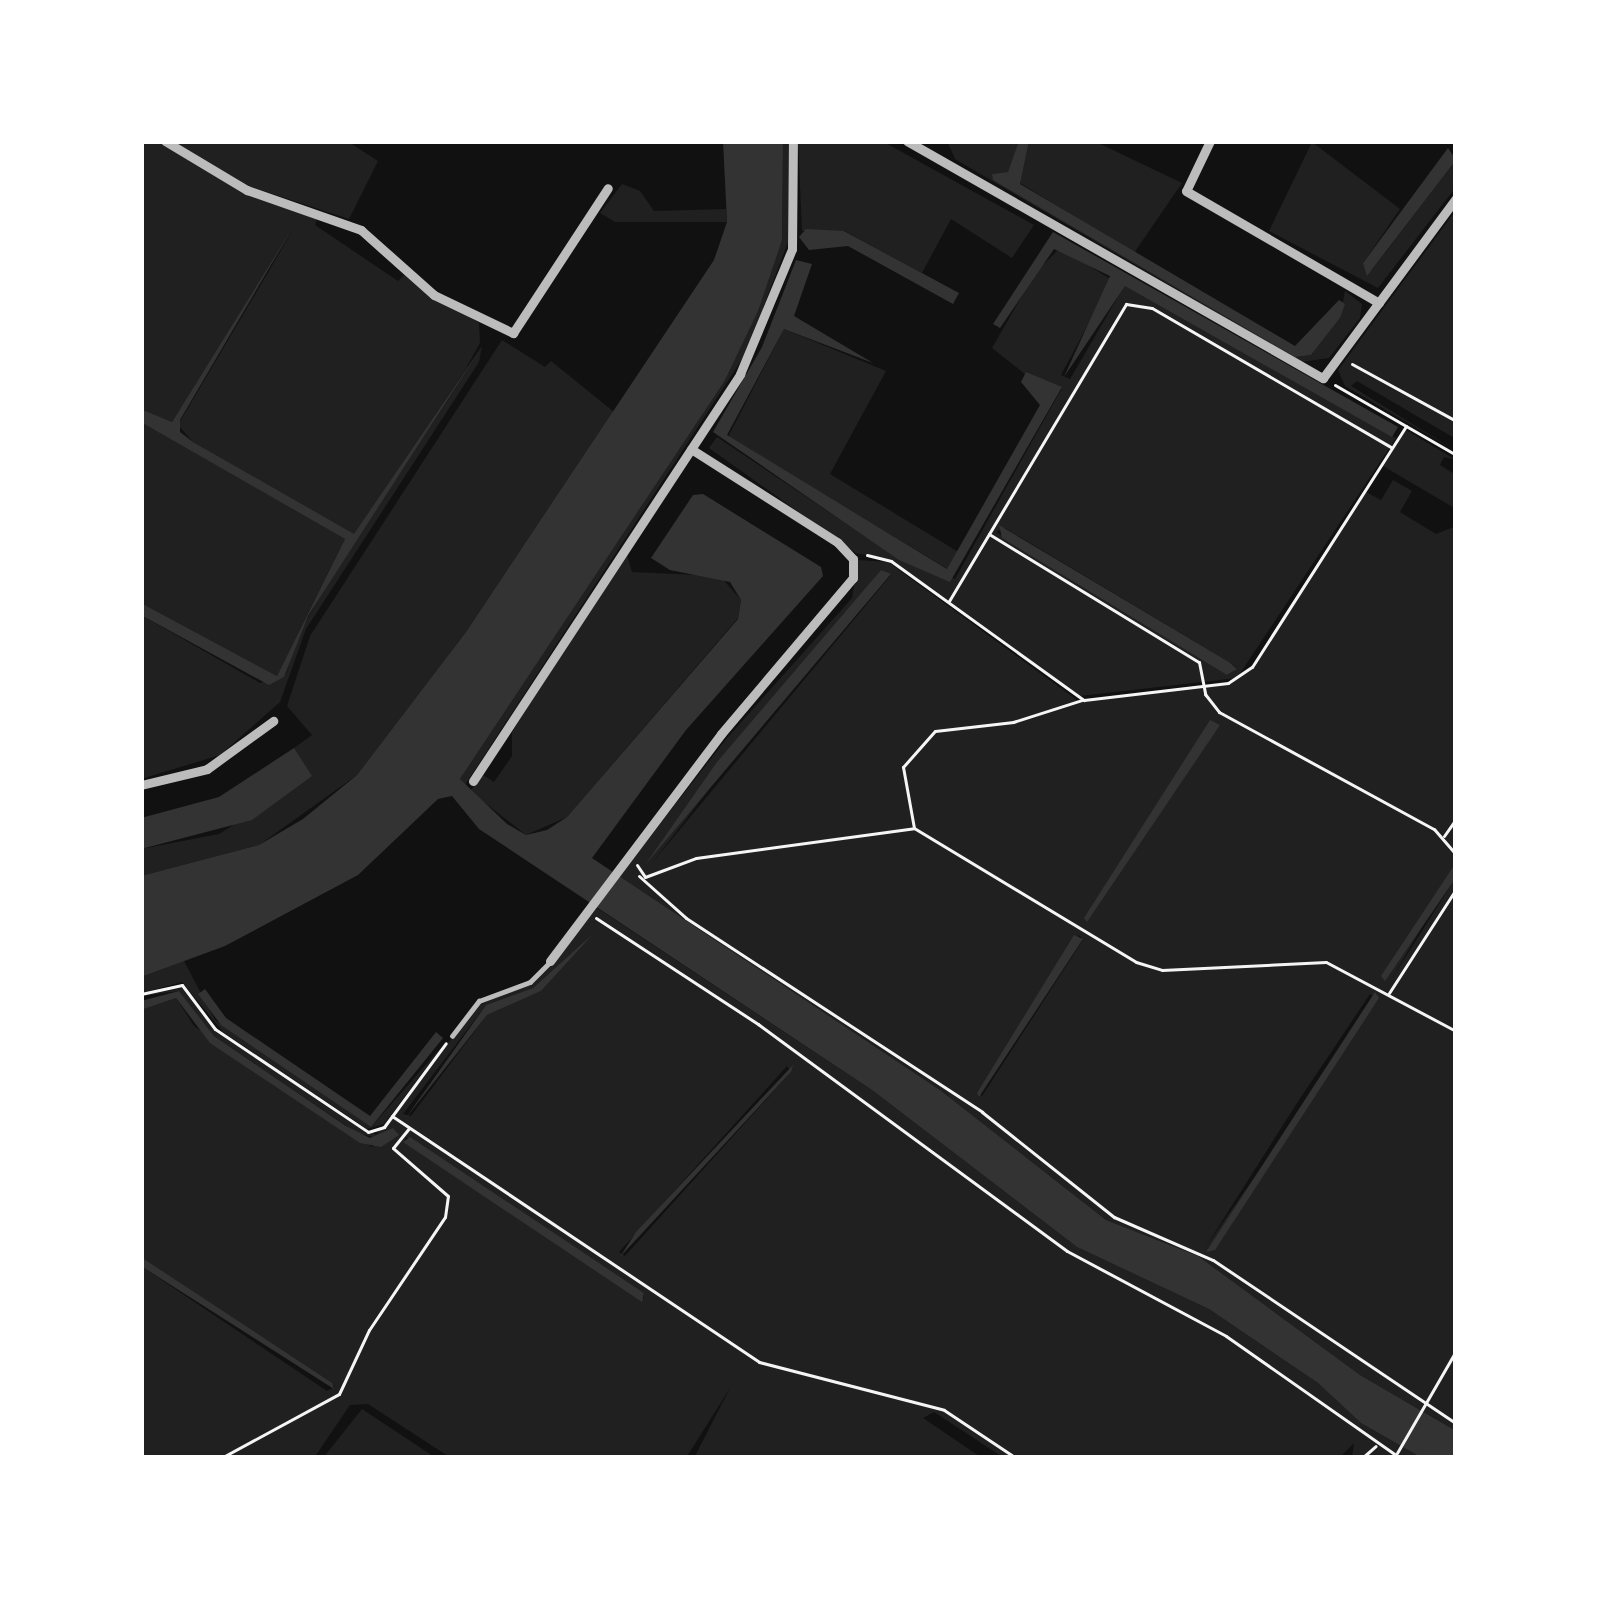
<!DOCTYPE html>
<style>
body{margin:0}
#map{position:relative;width:1597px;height:1599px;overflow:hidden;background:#111;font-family:"Archivo Narrow",sans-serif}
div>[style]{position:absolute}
.green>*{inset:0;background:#202020}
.water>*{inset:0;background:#333}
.path>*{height:3px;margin:-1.5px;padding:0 1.5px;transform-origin:1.5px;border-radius:1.5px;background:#f5f5f5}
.service>*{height:4.5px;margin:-2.25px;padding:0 2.25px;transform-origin:2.25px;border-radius:2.25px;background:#bcbcbc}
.minor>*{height:9px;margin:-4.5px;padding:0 4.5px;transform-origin:4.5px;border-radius:4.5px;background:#bcbcbc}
span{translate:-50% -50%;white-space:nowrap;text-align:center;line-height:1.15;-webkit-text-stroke:10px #fff;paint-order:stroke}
.frame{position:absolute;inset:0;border:144px solid #fff;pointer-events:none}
</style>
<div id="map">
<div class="green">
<div style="clip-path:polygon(141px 141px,158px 141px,246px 193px,318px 215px,315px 225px,398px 281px,404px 275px,479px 323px,480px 343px,465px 370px,354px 535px,193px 442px,178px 425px,293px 230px,172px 422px,141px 409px)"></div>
<div style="clip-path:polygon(172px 141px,347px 141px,378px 161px,349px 219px,249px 186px)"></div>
<div style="clip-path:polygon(783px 141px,789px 141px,788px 242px,746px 353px,465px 785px,460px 779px,724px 382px,782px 240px)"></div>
<div style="clip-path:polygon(798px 141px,882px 141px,1034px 225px,1012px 258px,951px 219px,922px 273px,845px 231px,802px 231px)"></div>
<div style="clip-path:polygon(947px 141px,1019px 141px,1009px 172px,992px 174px,1295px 357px,1311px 355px,1340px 318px,1345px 291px,1362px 304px,1360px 318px,1329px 358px,1301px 362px,955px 159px)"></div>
<div style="clip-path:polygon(1029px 141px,1094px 141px,1182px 183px,1134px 253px,1020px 183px)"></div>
<div style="clip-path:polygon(1312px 142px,1400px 209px,1363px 263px,1372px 270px,1456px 160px,1456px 187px,1378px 288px,1269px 231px)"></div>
<div style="clip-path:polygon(622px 184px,640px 191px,654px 211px,726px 209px,727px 222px,615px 222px,600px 213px)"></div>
<div style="clip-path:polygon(1456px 210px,1456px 439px,1357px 381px,1351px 386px,1456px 451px,1345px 386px,1338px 370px)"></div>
<div style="clip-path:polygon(evenodd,1060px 248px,1112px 280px,1061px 375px,1070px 379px,1125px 285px,1396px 438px,1237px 678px,1080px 696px,891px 560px,856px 553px,709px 448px,717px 437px,893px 555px,955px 579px,1062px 388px,1025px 374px,992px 348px,1035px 273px,1060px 248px,1005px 528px,1229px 662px,1237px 668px,1228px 675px,996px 532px,1005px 528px)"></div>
<div style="clip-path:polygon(784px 329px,886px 371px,830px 474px,960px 553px,948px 569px,728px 437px)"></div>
<div style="clip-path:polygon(502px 340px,545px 367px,551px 361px,614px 412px,466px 632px,357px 775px,259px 845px,141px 876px,141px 849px,219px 834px,311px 776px,294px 748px,312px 735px,287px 706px,310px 636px)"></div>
<div style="clip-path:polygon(482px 346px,479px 362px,306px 629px,280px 702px,220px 755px,141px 779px,141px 615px,260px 683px,286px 674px,300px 631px,356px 536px)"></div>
<div style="clip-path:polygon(141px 421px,345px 539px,277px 676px,141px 603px)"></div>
<div style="clip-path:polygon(1406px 430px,1456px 460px,1444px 457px,1440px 465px,1456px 475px,1456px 509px,1383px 466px)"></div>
<div style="clip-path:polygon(evenodd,1393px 480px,1412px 491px,1400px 512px,1436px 534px,1456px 526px,1456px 869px,1391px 980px,1456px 877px,1456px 1431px,1360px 1375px,1198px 1256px,1106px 1220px,940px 1090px,619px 877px,727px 738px,852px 598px,858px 560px,888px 562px,1077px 700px,1230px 685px,1259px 660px,1366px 492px,1381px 500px,1393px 480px,881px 570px,891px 575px,652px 863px,808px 662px,881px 570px,1393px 480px,1079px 935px,1083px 940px,982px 1096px,978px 1093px,1079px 935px,1393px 480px,1370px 994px,1379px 998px,1205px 1248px,1297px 1103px,1370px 994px)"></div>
<div style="clip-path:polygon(626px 551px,632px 572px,720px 576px,741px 600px,738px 618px,567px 817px,526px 835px,470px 791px,483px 775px,494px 782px,512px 756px,512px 732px)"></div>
<div style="clip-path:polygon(evenodd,597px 908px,872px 1090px,1077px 1247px,1209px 1309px,1318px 1383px,1361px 1423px,1422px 1458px,1352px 1458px,1354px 1443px,1339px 1458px,1004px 1458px,934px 1412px,923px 1418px,982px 1458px,694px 1458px,730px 1388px,686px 1458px,451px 1458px,368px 1404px,350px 1405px,314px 1458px,141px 1458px,141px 1266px,327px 1391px,335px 1387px,141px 1257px,141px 1010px,176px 998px,194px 1026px,372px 1147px,390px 1132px,377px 1138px,357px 1133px,214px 1036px,179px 991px,141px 996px,182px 988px,217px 1033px,376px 1135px,477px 1006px,537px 979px,597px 908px,596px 931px,541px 991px,487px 1015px,411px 1116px,403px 1114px,486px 1005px,533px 988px,596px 931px,597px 908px,787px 1066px,791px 1072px,625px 1256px,619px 1252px,787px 1066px,597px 908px,406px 1137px,644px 1293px,644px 1298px,404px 1142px,406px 1137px)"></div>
<div style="clip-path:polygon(184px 961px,215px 1020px,371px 1127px,445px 1043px,384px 1124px,367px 1129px,223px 1032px,182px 982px,141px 993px,141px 977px)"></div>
<div style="clip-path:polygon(362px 1409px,436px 1458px,323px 1458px)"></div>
</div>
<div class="water">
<div style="clip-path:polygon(723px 141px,783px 141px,782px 240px,758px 311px,724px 382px,460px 779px,507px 824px,526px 835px,547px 830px,567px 817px,738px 619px,741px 600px,730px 582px,670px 570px,651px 558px,693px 495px,703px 494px,821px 567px,823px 576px,686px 730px,592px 858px,940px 1090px,1106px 1220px,1198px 1256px,1360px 1375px,1456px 1431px,1456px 1458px,1422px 1458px,1361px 1423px,1318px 1383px,1209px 1309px,1077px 1247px,872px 1090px,479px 829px,452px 796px,438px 799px,358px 875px,225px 946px,141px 977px,141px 876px,259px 845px,303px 819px,357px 775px,466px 632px,714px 260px,727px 222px)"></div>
<div style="clip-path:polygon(1019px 141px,1029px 141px,1020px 184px,1295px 346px,1339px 300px,1345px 304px,1340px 318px,1311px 355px,1295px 357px,993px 180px,992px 174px,1008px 172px)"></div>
<div style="clip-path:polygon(1448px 148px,1456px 160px,1367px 276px,1363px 263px)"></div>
<div style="clip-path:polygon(292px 229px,180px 420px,180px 432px,193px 442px,354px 534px,482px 346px,308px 616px,284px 677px,269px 685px,141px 615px,141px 603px,277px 676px,345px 539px,141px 422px,141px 409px,172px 422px)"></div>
<div style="clip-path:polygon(806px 229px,844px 231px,959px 293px,953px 304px,848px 246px,809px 250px,799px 237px)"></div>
<div style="clip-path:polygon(1053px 232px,1398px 427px,1392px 437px,1125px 286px,1064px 377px,1110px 276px,1054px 249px,1000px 328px,993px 324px)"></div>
<div style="clip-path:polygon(796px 260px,812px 264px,794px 316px,873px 363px,784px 329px,727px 435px,947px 569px,1040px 405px,1021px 382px,1026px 372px,1062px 387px,950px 582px,899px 560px,713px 432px,762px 347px)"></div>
<div style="clip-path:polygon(999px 525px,1229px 662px,1237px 669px,1227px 675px,1002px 538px)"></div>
<div style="clip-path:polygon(881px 570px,891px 574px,645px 865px,717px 762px)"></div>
<div style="clip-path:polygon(1210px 720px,1220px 725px,1087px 922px,1084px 918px)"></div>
<div style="clip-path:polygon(294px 748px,312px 776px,252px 820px,141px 849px,141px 818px,219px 797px)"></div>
<div style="clip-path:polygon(1453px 867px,1455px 879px,1385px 981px,1381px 976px)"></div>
<div style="clip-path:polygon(596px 931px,541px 991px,487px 1015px,405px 1119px,486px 1005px,533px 988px)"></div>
<div style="clip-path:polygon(1074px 935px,1083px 939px,979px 1097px,977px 1093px)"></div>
<div style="clip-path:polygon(205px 989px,226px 1018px,370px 1116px,436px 1032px,443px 1038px,371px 1127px,221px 1025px,198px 994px)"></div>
<div style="clip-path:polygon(179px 991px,214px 1036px,346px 1126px,370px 1138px,393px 1128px,399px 1135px,381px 1147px,360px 1143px,210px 1043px,176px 998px,141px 1010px,141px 1001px)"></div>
<div style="clip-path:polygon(1375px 992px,1379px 998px,1215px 1250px,1206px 1252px)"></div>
<div style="clip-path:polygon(793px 1065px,791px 1072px,620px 1257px,636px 1232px)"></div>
<div style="clip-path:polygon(410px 1137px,644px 1293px,642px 1302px,403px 1142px)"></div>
<div style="clip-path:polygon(141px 1257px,332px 1383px,334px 1389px,141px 1266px)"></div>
</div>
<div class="path">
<div style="left:1352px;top:364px;width:119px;rotate:28.7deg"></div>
<div style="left:1335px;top:385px;width:140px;rotate:30deg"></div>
<div style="left:989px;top:534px;width:246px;rotate:31.4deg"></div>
<div style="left:1199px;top:662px;width:33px;rotate:79deg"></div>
<div style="left:1205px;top:694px;width:23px;rotate:52deg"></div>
<div style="left:1219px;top:712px;width:245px;rotate:28.6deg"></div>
<div style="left:1434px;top:829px;width:33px;rotate:49deg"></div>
<div style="left:867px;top:555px;width:25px;rotate:14deg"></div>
<div style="left:891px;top:561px;width:238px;rotate:35.8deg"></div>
<div style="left:1084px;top:700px;width:145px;rotate:-6.7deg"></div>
<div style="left:1228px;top:683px;width:29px;rotate:-34deg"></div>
<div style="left:1252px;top:667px;width:286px;rotate:-57.4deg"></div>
<div style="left:949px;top:601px;width:346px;rotate:-59.2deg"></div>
<div style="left:1126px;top:304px;width:26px;rotate:9deg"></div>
<div style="left:1152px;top:308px;width:276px;rotate:30.2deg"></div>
<div style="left:914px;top:828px;width:62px;rotate:-100.2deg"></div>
<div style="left:903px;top:767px;width:48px;rotate:-48.4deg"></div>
<div style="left:935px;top:731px;width:79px;rotate:-6.6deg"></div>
<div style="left:1013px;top:722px;width:72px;rotate:-17.7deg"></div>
<div style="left:1444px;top:836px;width:21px;rotate:-55deg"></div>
<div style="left:637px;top:865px;width:14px;rotate:56deg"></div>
<div style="left:645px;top:877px;width:54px;rotate:-20.4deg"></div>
<div style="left:696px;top:858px;width:220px;rotate:-7.8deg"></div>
<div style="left:914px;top:828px;width:259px;rotate:31.1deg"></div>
<div style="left:1136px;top:962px;width:27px;rotate:17deg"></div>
<div style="left:1162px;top:970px;width:164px;rotate:-2.8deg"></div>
<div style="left:1326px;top:962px;width:147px;rotate:28deg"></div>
<div style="left:639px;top:876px;width:63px;rotate:41.8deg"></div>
<div style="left:686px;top:918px;width:354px;rotate:33.2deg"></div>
<div style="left:982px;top:1112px;width:169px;rotate:38.5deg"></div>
<div style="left:1114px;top:1217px;width:108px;rotate:23.5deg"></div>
<div style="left:1213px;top:1260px;width:293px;rotate:33.9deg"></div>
<div style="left:596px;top:918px;width:194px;rotate:33.2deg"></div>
<div style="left:758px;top:1024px;width:383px;rotate:36.3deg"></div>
<div style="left:1067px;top:1251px;width:180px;rotate:28.1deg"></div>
<div style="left:1226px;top:1336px;width:213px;rotate:35deg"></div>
<div style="left:1389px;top:993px;width:124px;rotate:-57.2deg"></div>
<div style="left:141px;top:994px;width:42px;rotate:-12.4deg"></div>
<div style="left:182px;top:985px;width:55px;rotate:53.1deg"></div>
<div style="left:215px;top:1029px;width:184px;rotate:33.9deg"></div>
<div style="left:368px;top:1132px;width:17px;rotate:-17deg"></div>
<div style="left:384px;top:1127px;width:104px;rotate:-53.6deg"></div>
<div style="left:392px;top:1116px;width:442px;rotate:33.8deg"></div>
<div style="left:759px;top:1362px;width:191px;rotate:14.5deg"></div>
<div style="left:944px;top:1410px;width:87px;rotate:33.7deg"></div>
<div style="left:1397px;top:1453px;width:118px;rotate:-60deg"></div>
<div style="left:221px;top:1458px;width:134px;rotate:-28.5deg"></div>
<div style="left:339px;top:1394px;width:71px;rotate:-64.9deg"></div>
<div style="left:369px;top:1330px;width:136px;rotate:-56.1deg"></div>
<div style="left:445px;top:1217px;width:21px;rotate:-82deg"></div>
<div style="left:448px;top:1196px;width:73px;rotate:-138.9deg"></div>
<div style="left:393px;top:1148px;width:26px;rotate:-51deg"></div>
<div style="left:1362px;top:1458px;width:18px;rotate:-41deg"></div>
</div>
<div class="service">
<div style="left:452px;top:1036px;width:44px;rotate:-52.4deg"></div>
<div style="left:479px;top:1001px;width:54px;rotate:-20.4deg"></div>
<div style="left:530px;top:982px;width:27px;rotate:-45deg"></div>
</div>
<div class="minor">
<div style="left:165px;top:141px;width:96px;rotate:30.9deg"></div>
<div style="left:247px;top:190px;width:121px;rotate:19.3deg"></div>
<div style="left:361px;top:230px;width:98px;rotate:41.7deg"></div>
<div style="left:434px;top:295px;width:88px;rotate:25.7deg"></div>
<div style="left:513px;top:333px;width:173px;rotate:-56.8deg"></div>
<div style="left:907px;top:141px;width:479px;rotate:29.7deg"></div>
<div style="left:1323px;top:378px;width:224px;rotate:-53.5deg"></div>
<div style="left:1210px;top:141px;width:55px;rotate:115.6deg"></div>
<div style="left:1186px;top:191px;width:223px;rotate:30.1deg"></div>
<div style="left:473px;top:781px;width:487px;rotate:-56.7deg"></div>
<div style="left:740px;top:374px;width:135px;rotate:-67.4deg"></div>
<div style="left:792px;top:249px;width:108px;rotate:-89.5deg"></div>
<div style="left:141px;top:785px;width:68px;rotate:-13.6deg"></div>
<div style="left:207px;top:769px;width:82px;rotate:-36deg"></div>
<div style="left:550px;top:961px;width:284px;rotate:-53deg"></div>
<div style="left:721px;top:734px;width:204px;rotate:-49.8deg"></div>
<div style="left:853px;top:578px;width:19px;rotate:-90deg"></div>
<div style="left:853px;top:559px;width:23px;rotate:-133deg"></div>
<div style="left:837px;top:542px;width:173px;rotate:-147.5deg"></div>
</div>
<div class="frame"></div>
</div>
